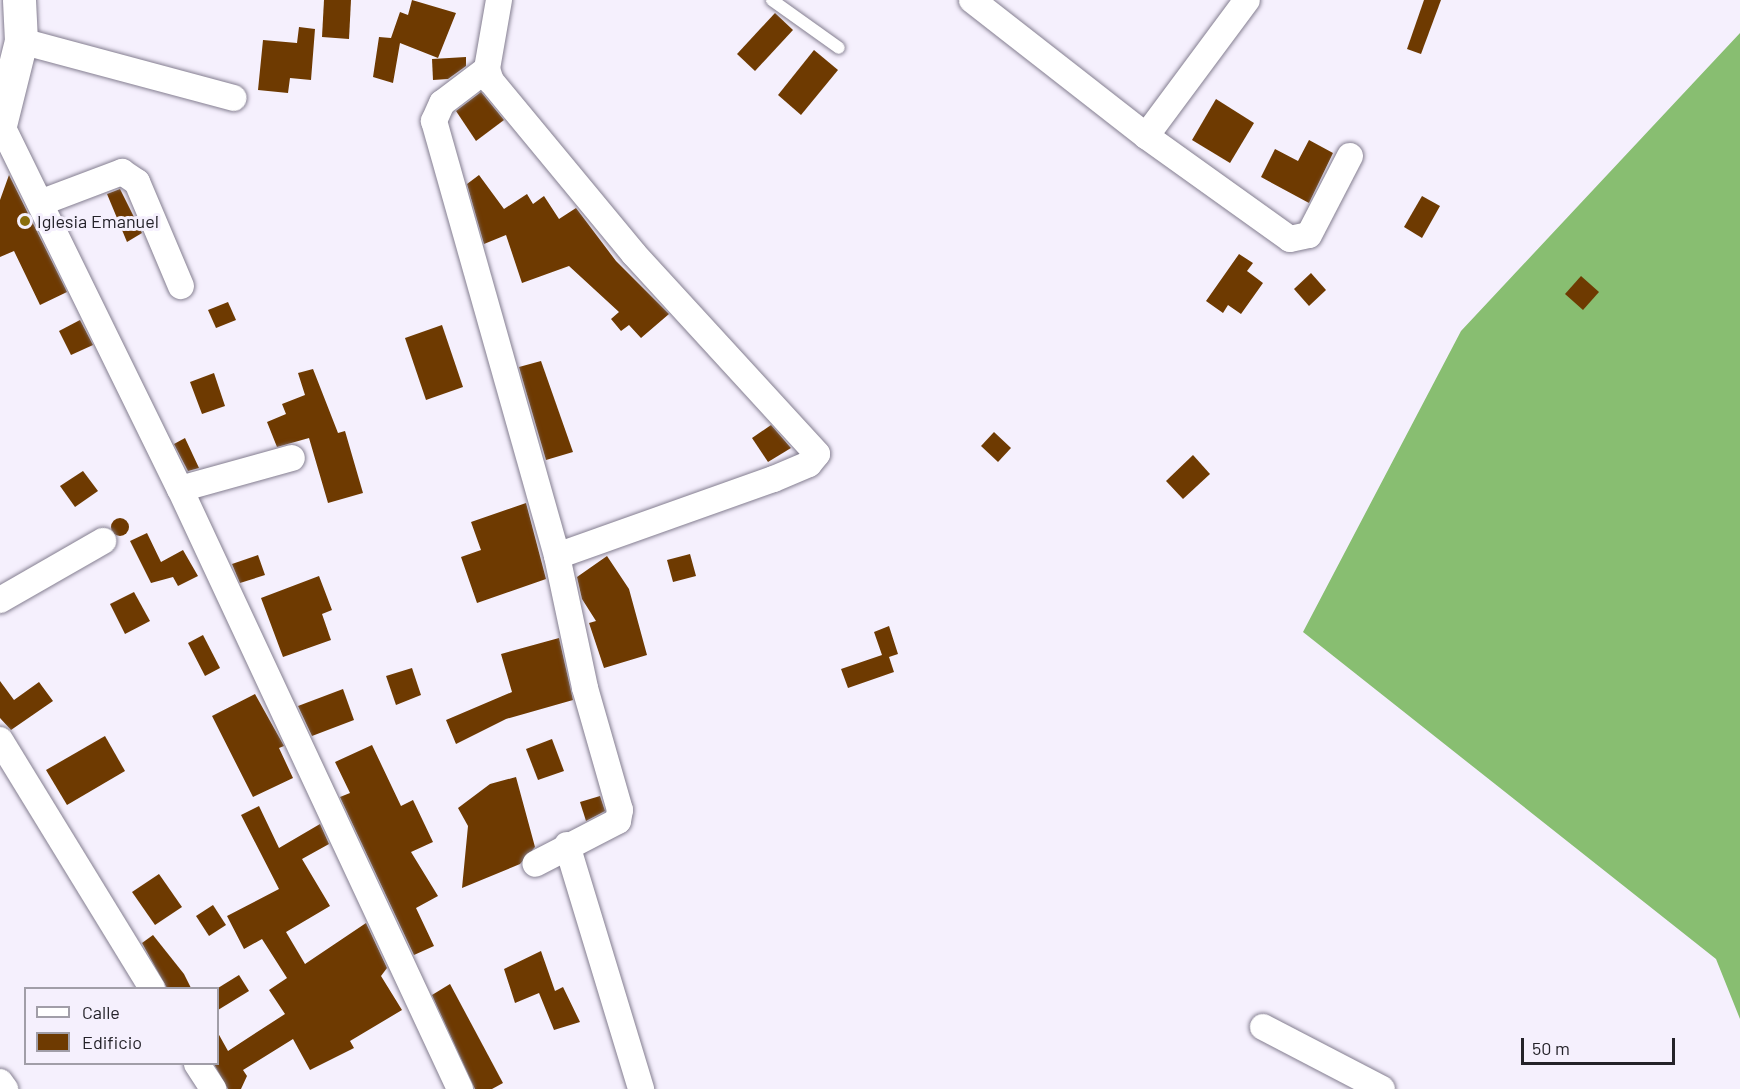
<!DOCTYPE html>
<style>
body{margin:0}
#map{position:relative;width:1740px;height:1089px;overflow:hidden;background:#f5f0fd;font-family:Barlow,sans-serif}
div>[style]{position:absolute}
.forest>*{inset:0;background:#88be71}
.building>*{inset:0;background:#6e3a01}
.round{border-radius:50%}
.roads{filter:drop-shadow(0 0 2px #847e90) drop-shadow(0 0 2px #847e90)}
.lane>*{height:12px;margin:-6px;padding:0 6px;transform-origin:6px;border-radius:6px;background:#fff}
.street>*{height:26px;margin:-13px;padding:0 13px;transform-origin:13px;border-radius:13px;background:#fff}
.secondary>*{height:33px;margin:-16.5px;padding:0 16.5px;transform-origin:16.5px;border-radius:16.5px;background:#fff}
.dots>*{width:16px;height:16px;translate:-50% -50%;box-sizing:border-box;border:3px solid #f5f0fd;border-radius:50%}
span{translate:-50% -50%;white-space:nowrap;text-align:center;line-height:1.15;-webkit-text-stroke:6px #f5f0fd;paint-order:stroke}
.poi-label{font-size:18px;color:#242229}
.left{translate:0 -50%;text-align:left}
.legend{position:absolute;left:24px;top:987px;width:195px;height:78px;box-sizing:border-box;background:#f5f0fd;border:2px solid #a19ea8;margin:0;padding:8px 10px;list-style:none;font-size:18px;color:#242229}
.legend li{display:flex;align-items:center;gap:12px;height:30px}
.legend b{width:30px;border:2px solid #a19ea8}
.scale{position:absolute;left:1521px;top:1038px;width:154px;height:27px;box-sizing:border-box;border:3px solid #242229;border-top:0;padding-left:8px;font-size:18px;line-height:21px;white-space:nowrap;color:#242229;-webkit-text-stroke:4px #f5f0fd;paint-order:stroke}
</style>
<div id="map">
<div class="forest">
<div style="clip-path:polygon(1740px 33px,1740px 1019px,1716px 959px,1303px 632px,1461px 331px)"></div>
</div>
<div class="building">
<div style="clip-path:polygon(324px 0,351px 0,349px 39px,322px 37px)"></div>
<div style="clip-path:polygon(412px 0,456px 13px,438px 58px,400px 43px,393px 83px,373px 77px,379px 37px,391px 38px,400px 12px,408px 15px)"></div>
<div style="clip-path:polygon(1424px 0,1441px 0,1421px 54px,1407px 49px)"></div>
<div style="clip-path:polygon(775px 13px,793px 30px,755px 71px,737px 54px)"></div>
<div style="clip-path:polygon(299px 27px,315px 29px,311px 80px,290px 78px,288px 93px,258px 90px,263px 40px,297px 43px)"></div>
<div style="clip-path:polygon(814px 50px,838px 70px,801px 115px,778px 95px)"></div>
<div style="clip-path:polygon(466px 57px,466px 66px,448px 79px,433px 80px,432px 59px)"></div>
<div style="clip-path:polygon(481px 92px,504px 120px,476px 141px,456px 111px)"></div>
<div style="clip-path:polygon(1216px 99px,1254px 123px,1230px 163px,1192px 140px)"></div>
<div style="clip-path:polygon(1309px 140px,1333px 153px,1309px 203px,1261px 177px,1275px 149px,1298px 161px)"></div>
<div style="clip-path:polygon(9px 175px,67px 292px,40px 305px,14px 251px,0 257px,0 200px)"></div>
<div style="clip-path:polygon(479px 175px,504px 209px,527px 194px,533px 204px,544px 196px,559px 219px,576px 208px,616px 261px,669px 314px,641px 338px,629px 325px,621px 331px,611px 319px,619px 312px,569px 266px,522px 283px,506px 235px,484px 244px,467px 184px)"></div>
<div style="clip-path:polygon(120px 189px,142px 233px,127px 242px,107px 194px)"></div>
<div style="clip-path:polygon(1422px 196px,1440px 206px,1422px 238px,1404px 227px)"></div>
<div style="clip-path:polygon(1239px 254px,1253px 263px,1247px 271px,1263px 283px,1241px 314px,1228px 305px,1223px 313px,1206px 301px)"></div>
<div style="clip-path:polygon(1311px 273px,1326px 290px,1309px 306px,1294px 289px)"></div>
<div style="clip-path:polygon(1581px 276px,1599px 292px,1583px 310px,1565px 294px)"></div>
<div style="clip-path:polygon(228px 302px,236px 320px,216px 328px,208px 310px)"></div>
<div style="clip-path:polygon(80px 320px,93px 345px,71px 355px,59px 331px)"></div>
<div style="clip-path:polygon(442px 325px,463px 387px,426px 400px,405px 338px)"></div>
<div style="clip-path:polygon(541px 361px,573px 452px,546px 460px,519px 367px)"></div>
<div style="clip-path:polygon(313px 369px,338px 433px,345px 431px,363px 493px,328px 503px,309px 438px,277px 447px,267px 422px,286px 414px,282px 404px,305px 395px,298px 373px)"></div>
<div style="clip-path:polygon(214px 373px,225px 406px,202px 414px,190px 382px)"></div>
<div style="clip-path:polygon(771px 425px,791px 448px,768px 462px,752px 438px)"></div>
<div style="clip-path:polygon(994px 432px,1011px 448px,998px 462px,981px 446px)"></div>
<div style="clip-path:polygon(185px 438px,199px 468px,188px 471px,174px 444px)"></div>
<div style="clip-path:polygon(1193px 455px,1210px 474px,1183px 499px,1166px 481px)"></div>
<div style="clip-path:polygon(83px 471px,98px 491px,75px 507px,60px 486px)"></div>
<div style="clip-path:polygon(526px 503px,546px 579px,477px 603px,461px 557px,481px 550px,471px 522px)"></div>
<div class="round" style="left:111px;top:518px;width:18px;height:18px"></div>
<div style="clip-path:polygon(147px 533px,161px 562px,183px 550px,198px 576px,178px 586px,173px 577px,151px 583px,130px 541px)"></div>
<div style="clip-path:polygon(690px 554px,696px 576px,673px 582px,667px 560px)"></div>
<div style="clip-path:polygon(258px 555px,265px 575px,240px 583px,232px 564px)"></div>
<div style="clip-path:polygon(607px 556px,629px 589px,647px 655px,604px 668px,589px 623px,596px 621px,582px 599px,577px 577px)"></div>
<div style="clip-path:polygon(319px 576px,332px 610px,322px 614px,331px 640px,283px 657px,261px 598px)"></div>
<div style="clip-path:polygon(134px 592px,150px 621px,125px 634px,110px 604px)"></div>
<div style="clip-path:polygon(889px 626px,898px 654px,889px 657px,894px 672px,848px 688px,841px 669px,882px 655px,874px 632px)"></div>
<div style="clip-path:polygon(203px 635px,220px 668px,205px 676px,188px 643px)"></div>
<div style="clip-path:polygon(559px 638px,573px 700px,506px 719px,456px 744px,446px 720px,512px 692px,501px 654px)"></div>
<div style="clip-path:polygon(412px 668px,421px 695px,396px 705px,386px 676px)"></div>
<div style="clip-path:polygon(0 681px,14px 700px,39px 682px,53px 701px,11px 730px,0 718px)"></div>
<div style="clip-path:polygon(343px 689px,354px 720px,312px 736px,298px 706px)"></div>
<div style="clip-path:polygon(255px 694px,284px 746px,279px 748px,293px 778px,253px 797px,212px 716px)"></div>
<div style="clip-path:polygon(105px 736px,125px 771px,67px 805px,46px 770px)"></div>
<div style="clip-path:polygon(552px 739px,564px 771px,538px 780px,526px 749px)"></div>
<div style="clip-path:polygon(372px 745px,401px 806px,413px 800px,433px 842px,411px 852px,438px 896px,416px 908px,434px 946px,414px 955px,340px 797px,350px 793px,335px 762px)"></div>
<div style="clip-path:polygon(516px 777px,535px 847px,520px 864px,462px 888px,468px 826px,458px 808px,490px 784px)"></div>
<div style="clip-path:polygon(600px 796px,605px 811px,586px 821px,580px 802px)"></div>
<div style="clip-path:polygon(259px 806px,279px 848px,320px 824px,329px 844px,302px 859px,330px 906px,286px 932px,305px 964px,366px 923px,387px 968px,381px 976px,402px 1010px,350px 1041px,354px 1048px,310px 1070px,293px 1039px,243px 1070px,247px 1076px,241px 1089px,228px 1089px,214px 1064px,218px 1033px,228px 1051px,285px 1014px,269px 990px,287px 978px,262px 939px,244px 949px,227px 916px,279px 889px,241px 815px)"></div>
<div style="clip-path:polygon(159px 874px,182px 907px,155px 925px,132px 892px)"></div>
<div style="clip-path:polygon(213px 905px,226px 925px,209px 936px,196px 916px)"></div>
<div style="clip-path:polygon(153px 935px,184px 974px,191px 988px,167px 988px,142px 943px)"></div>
<div style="clip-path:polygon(541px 951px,555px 991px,563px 987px,580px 1022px,554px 1030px,539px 993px,515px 1003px,504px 969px)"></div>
<div style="clip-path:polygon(239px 975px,249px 991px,218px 1010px,218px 988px)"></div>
<div style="clip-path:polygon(450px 984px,503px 1083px,492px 1089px,475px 1089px,432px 995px)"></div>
</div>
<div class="roads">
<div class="lane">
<div style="left:772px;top:0;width:82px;rotate:35.6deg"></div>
</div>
<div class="street">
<div style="left:499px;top:0;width:70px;rotate:99.9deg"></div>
<div style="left:487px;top:69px;width:13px;rotate:72deg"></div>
<div style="left:491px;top:81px;width:224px;rotate:50.4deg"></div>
<div style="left:634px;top:254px;width:271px;rotate:47.5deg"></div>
<div style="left:817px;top:454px;width:13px;rotate:129deg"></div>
<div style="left:809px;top:464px;width:39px;rotate:157deg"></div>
<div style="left:773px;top:479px;width:229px;rotate:160.4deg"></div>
<div style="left:972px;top:0;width:221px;rotate:38deg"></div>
<div style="left:1146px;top:136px;width:177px;rotate:35.6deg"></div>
<div style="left:1290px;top:239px;width:19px;rotate:-12deg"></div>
<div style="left:1309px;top:235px;width:89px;rotate:-62.6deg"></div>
<div style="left:21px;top:41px;width:220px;rotate:15deg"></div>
<div style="left:487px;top:69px;width:56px;rotate:142.9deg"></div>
<div style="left:442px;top:103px;width:20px;rotate:114deg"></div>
<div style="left:434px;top:121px;width:452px;rotate:74.2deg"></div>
<div style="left:557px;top:556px;width:135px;rotate:78deg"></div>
<div style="left:585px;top:688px;width:127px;rotate:74deg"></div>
<div style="left:620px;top:810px;width:11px;rotate:100deg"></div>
<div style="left:618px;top:821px;width:93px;rotate:152.6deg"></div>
<div style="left:0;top:122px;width:409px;rotate:63.9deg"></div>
<div style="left:180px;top:489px;width:662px;rotate:64.98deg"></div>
<div style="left:1146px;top:136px;width:169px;rotate:-53.4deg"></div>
<div style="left:40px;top:203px;width:88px;rotate:-20.7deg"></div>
<div style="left:122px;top:172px;width:18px;rotate:34deg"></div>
<div style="left:137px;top:182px;width:113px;rotate:67.1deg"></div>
<div style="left:180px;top:489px;width:116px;rotate:-15.5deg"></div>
<div style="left:0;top:600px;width:119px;rotate:-29.8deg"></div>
<div style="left:0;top:740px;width:291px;rotate:58.5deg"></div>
<div style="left:567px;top:845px;width:255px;rotate:73.1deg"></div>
<div style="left:1263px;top:1027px;width:134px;rotate:27.5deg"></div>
<div style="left:197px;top:1064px;width:30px;rotate:57deg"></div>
<div style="left:0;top:1082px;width:9px;rotate:54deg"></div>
</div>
<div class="secondary">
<div style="left:0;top:125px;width:87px;rotate:-76deg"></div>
<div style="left:21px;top:41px;width:41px;rotate:-92.8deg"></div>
</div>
</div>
<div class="dots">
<div style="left:25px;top:221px;background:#8a6d0d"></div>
</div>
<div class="poi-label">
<span class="left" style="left:37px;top:221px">Iglesia Emanuel</span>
</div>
<ul class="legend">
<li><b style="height:8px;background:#fff"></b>Calle</li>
<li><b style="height:16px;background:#6e3a01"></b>Edificio</li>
</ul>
<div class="scale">50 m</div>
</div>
